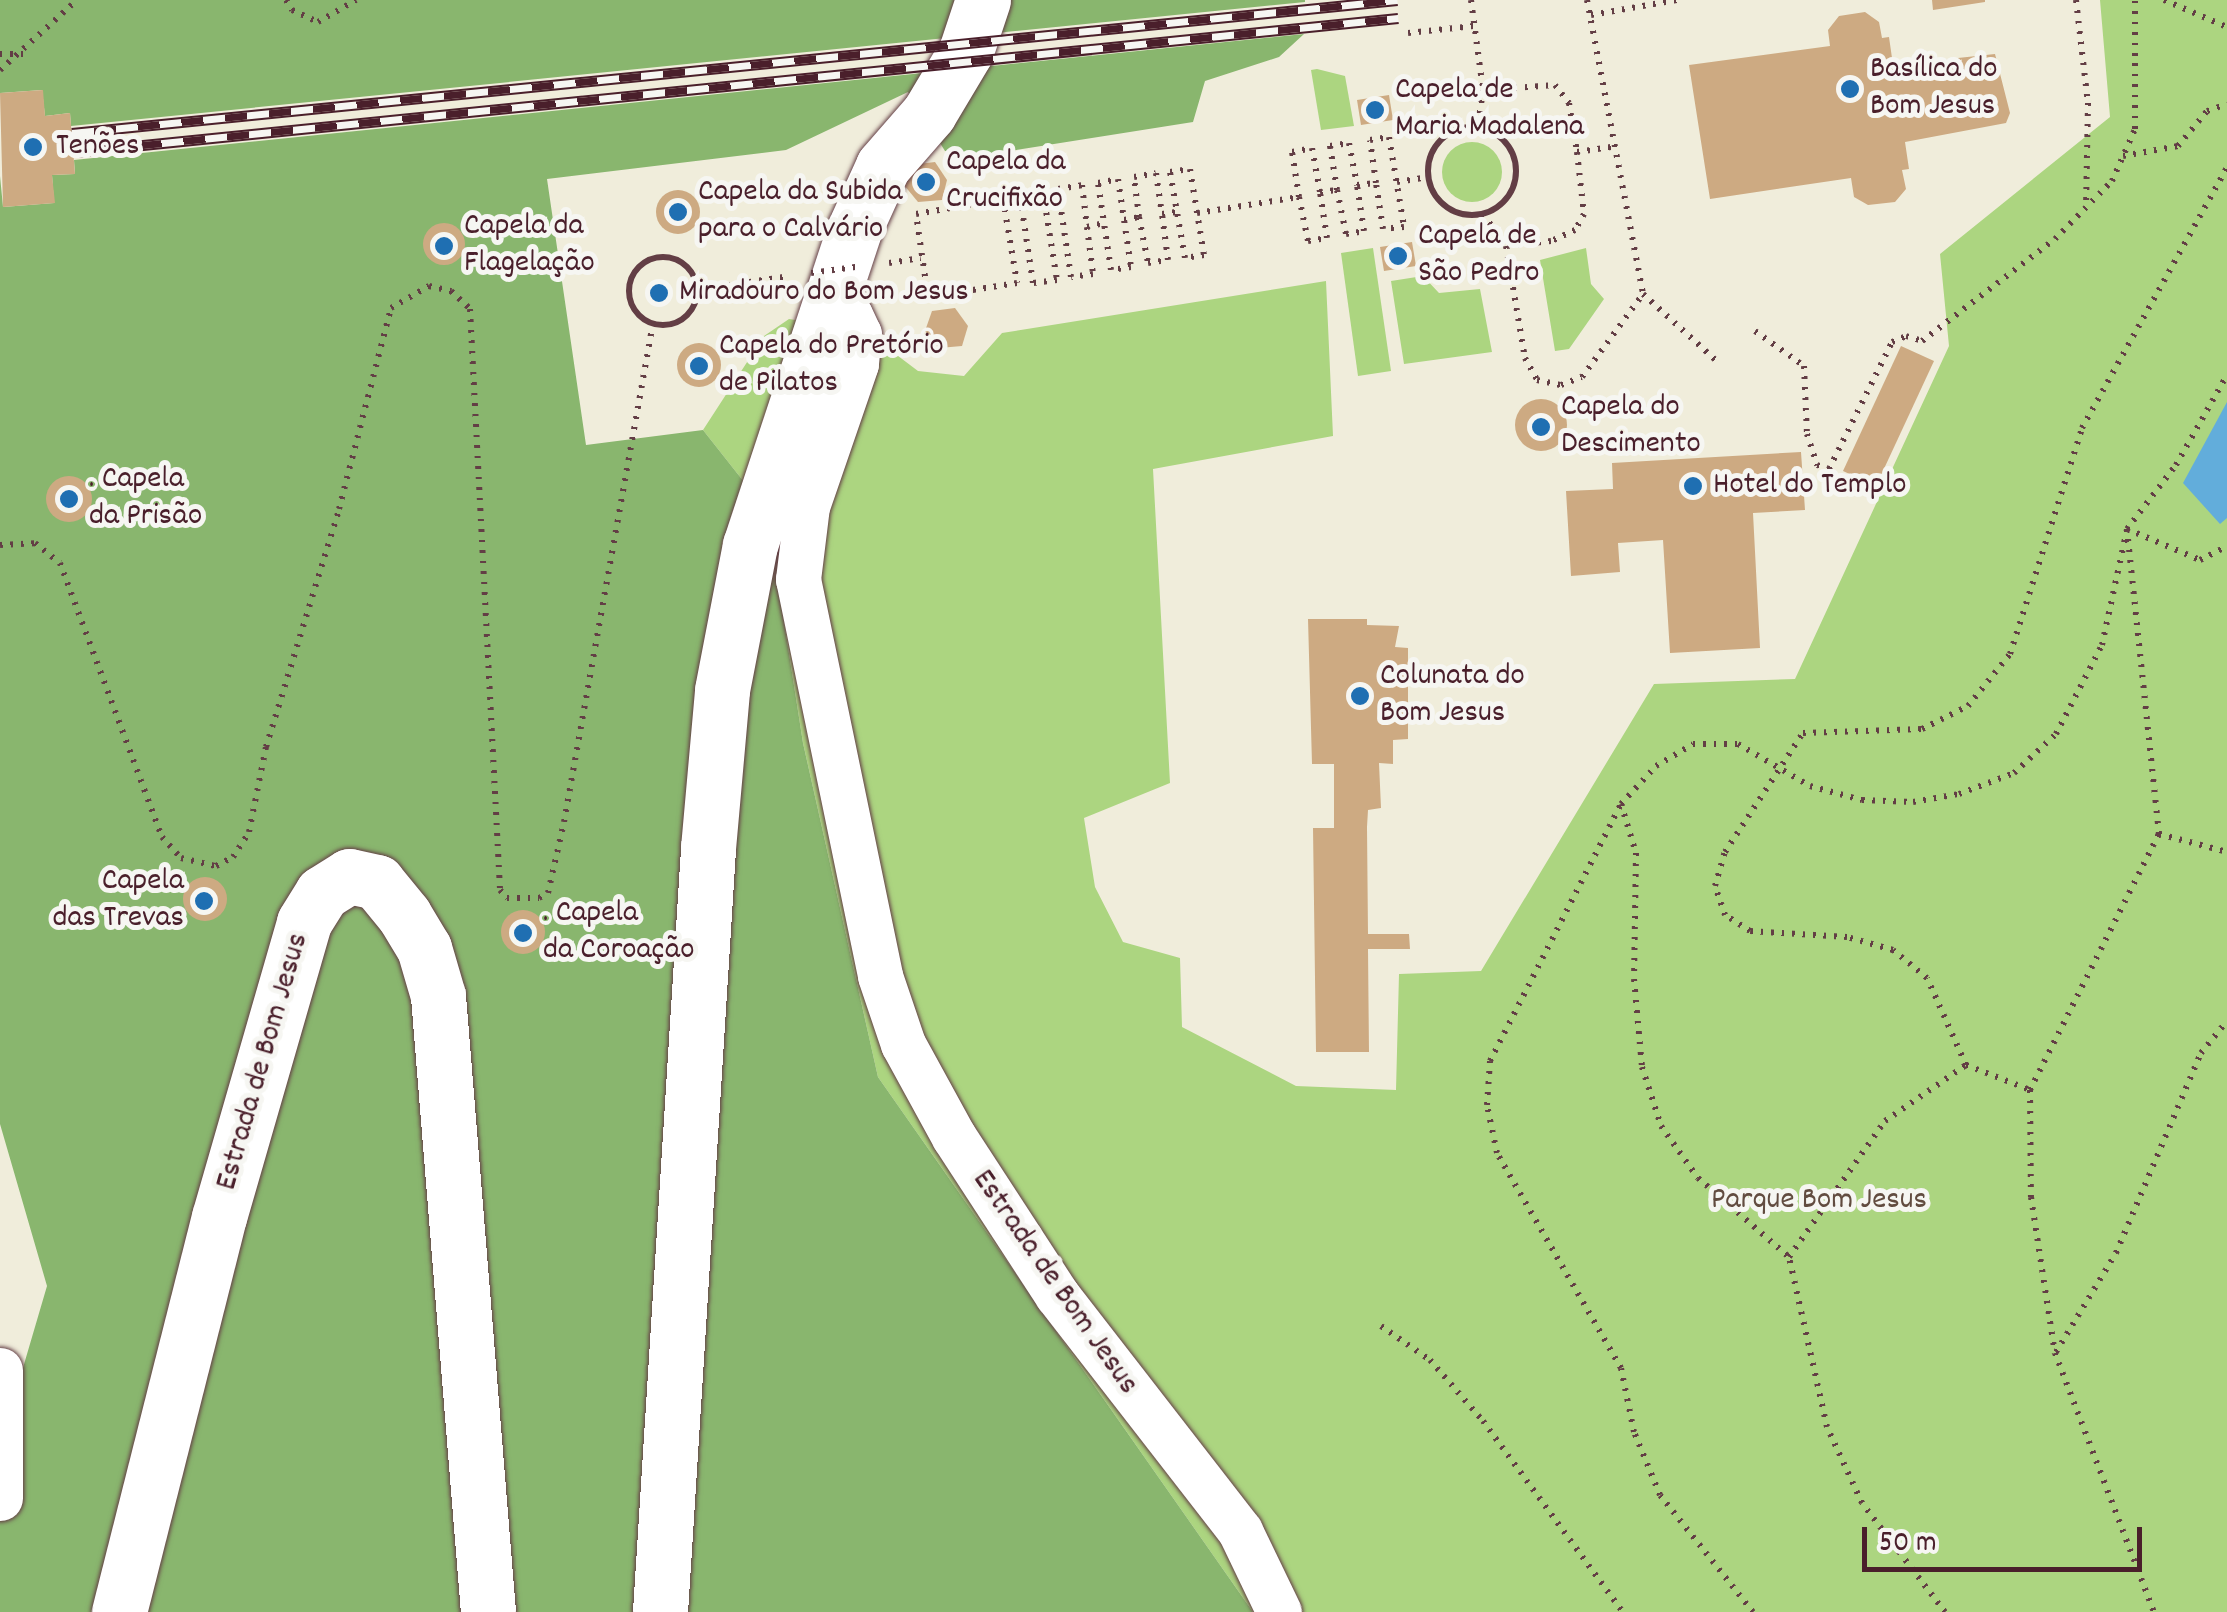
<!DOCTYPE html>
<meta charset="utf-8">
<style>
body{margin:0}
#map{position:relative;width:2227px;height:1612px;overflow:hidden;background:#f0eddb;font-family:Dekko,sans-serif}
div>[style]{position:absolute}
.green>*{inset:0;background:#acd580}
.round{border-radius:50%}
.forest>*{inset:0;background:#89b66e}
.water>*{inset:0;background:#62addb}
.building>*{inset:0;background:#cdaa82}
.path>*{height:6px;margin-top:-3px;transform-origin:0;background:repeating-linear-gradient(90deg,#633e45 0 2.5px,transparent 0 10.5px)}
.path>.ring{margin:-3px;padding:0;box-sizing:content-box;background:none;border:6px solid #633e45;border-radius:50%}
.roads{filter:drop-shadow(0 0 2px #633e45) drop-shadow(0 0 2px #633e45)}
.minor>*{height:45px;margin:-22.5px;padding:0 22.5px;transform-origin:22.5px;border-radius:22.5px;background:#fff}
.major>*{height:55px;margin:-27.5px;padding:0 27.5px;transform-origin:27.5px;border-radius:27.5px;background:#fff}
.rail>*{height:11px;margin-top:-5.5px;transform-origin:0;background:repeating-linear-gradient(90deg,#f6f6f2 0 22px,#4a1f2b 0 44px);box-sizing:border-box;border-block:2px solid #4a1f2b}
.path-bridge>*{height:6px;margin-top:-3px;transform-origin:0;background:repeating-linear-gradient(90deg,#633e45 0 2.5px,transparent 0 10.5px)}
.dots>*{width:28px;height:28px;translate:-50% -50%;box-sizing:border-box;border:5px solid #f6f6f2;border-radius:50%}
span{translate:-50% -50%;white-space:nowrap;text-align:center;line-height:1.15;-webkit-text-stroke:10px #f6f6f2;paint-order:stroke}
.poi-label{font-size:32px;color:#4a1f2b}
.left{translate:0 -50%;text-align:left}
.right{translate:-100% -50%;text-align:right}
.street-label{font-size:32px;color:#4a1f2b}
.park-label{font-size:32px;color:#624c40}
.scale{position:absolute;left:1862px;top:1527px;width:280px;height:45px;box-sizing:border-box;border:5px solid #4a1f2b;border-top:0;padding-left:12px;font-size:30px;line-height:35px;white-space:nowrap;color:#4a1f2b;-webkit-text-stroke:8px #f6f6f2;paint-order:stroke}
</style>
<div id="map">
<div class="green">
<div style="clip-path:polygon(2100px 0,2227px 0,2227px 1612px,1253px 1612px,878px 1077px,803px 743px,783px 615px,778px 525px,703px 430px,764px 336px,789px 319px,865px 331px,918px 371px,964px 376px,1002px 333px,1326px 281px,1333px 436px,1153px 469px,1170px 783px,1084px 818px,1095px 887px,1123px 942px,1180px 958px,1182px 1027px,1296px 1086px,1396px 1090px,1399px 974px,1481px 971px,1654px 684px,1795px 679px,1949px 346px,1940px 254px,2110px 117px)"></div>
<div style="clip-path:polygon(1317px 69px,1345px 76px,1354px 126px,1321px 130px,1311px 70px)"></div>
<div class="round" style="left:1442px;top:142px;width:60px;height:60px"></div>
<div style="clip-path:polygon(1373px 248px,1391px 371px,1358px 376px,1341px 253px)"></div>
<div style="clip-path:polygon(1586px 248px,1591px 284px,1604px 299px,1569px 349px,1555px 351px,1540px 260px)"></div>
<div style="clip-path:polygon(1423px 276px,1439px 293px,1480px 289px,1492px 352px,1404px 364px,1391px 281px)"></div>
</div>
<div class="forest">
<div style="clip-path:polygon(0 0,1305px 0,1305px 2px,71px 126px,70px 113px,45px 116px,42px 90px,0 93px)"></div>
<div style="clip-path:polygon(1304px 34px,1279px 57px,1205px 81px,1193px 122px,991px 154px,945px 151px,908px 92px,786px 150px,547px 179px,586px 445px,703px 430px,778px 525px,783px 615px,803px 743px,878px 1077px,1253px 1612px,0 1612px,0 1446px,47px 1286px,0 1124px,0 176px,3px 207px,54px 203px,52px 175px,75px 174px,74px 160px)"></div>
</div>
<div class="water">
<div style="clip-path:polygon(2227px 402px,2227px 518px,2220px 524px,2183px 483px)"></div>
</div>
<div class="building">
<div style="clip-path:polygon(1932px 0,1985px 0,1985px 2px,1933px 10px)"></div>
<div style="clip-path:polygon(1865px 12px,1879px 22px,1882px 38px,1889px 37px,1893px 65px,1995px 54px,2010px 113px,2006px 123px,1905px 142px,1909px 169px,1902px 170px,1906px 189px,1895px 202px,1868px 205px,1854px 197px,1851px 178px,1710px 199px,1689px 65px,1830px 46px,1828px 30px,1839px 16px)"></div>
<div style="clip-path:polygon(43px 90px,45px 116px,70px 113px,75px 174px,52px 175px,55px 203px,3px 207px,0 93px)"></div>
<div style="clip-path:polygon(1389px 95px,1393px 120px,1361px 125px,1357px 100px)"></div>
<div style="clip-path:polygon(935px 162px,947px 180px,942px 200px,918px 202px,904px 185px,911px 165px)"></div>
<div class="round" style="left:656px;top:190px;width:44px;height:44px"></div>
<div class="round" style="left:423px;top:223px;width:42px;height:42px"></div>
<div style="clip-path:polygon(1412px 242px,1416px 266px,1384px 271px,1380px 247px)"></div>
<div style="clip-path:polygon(955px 308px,968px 326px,962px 346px,939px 348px,925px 331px,932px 311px)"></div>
<div class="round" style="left:677px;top:343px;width:44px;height:44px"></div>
<div style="clip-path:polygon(1901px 346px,1934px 361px,1876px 486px,1843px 471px)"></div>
<div class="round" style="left:1515px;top:399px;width:52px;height:52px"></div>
<div style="clip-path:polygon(1801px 452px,1805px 510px,1753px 513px,1760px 648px,1670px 653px,1663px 540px,1618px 543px,1620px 572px,1571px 576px,1566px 491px,1613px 489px,1612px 463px)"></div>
<div class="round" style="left:46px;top:476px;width:46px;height:46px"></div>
<div style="clip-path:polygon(1308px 619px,1367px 619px,1367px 625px,1399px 626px,1395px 647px,1408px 648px,1408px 739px,1393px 740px,1393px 764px,1379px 763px,1381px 808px,1368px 810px,1367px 827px,1368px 934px,1409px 934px,1410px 949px,1368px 949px,1369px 1052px,1316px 1052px,1313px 828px,1334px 828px,1334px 764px,1312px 764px)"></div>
<div class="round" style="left:183px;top:877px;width:44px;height:44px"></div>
<div class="round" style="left:501px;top:910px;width:44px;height:44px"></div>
</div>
<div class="path">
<div style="left:286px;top:0;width:12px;rotate:59deg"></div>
<div style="left:292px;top:10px;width:29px;rotate:25deg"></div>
<div style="left:318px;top:22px;width:44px;rotate:-30.1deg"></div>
<div style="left:1471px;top:0;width:91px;rotate:82.4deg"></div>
<div style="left:1483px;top:90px;width:37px;rotate:98deg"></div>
<div style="left:1587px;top:0;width:299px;rotate:79.2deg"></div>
<div style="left:1643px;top:294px;width:104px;rotate:42.3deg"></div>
<div style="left:2076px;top:0;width:104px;rotate:83.4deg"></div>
<div style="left:2088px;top:103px;width:105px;rotate:91.1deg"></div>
<div style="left:2164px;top:0;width:69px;rotate:23.2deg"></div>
<div style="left:1591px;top:15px;width:87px;rotate:-9.9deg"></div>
<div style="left:1408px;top:33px;width:66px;rotate:-6.1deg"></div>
<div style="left:0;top:54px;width:23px"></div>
<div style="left:0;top:70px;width:104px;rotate:-42.3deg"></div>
<div style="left:1483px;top:90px;width:72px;rotate:-4deg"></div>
<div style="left:1555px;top:85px;width:23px;rotate:52deg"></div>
<div style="left:1569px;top:103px;width:50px;rotate:80.7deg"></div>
<div style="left:1577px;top:152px;width:62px;rotate:83.6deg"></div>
<div style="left:1584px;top:214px;width:18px;rotate:119deg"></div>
<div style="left:1575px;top:230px;width:26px;rotate:155deg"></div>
<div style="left:1551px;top:241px;width:45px;rotate:173.7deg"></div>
<div class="ring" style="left:1428px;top:127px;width:82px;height:82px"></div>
<div style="left:1577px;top:152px;width:41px;rotate:-8.3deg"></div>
<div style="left:2123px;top:156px;width:56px;rotate:-10.3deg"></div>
<div style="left:2178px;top:146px;width:45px;rotate:-50.4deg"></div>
<div style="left:2207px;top:111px;width:21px;rotate:-19deg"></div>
<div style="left:1190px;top:169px;width:87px;rotate:80.8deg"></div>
<div style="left:1204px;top:255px;width:19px;rotate:171deg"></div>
<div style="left:1185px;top:258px;width:87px;rotate:-99.9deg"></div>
<div style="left:1170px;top:172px;width:20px;rotate:-9deg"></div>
<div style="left:1118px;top:179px;width:89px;rotate:81.6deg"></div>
<div style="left:1131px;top:267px;width:20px;rotate:171deg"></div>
<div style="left:1111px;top:270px;width:88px;rotate:-98.5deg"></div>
<div style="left:1098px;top:183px;width:20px;rotate:-11deg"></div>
<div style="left:1397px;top:182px;width:32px;rotate:-9deg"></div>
<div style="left:1337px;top:190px;width:45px;rotate:78.4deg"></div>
<div style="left:1346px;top:234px;width:18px;rotate:-9deg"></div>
<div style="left:1364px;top:231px;width:47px;rotate:-98.7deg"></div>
<div style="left:1043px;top:192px;width:89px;rotate:81deg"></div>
<div style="left:1057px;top:280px;width:24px;rotate:173deg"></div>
<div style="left:1033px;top:283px;width:88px;rotate:-98.5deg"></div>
<div style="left:1020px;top:196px;width:23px;rotate:-10deg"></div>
<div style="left:1299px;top:197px;width:45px;rotate:78.4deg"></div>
<div style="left:1308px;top:241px;width:19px;rotate:-9deg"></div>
<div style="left:1327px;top:238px;width:47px;rotate:-98.7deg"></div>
<div style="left:1003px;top:199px;width:85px;rotate:80.5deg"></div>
<div style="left:1017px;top:283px;width:90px;rotate:171.1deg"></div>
<div style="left:928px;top:297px;width:84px;rotate:-98.2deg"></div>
<div style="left:916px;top:214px;width:88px;rotate:-9.8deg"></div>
<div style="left:1197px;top:213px;width:103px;rotate:-8.9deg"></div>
<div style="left:1299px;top:197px;width:46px;rotate:-98.8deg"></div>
<div style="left:1292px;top:152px;width:20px;rotate:-11deg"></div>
<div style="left:1312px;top:148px;width:45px;rotate:79.7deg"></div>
<div style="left:1320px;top:192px;width:17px;rotate:-7deg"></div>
<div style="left:1337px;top:190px;width:45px;rotate:-99deg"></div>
<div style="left:1330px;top:146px;width:19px;rotate:-9deg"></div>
<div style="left:1349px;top:143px;width:43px;rotate:79.2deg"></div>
<div style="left:1357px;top:185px;width:19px;rotate:-6deg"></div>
<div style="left:1376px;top:183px;width:43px;rotate:-97.9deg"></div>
<div style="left:1370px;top:140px;width:19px;rotate:-9deg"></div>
<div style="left:1389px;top:137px;width:91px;rotate:80.5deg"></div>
<div style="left:1404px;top:227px;width:21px;rotate:175deg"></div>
<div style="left:1383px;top:229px;width:47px;rotate:-98.7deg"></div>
<div style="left:1483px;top:214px;width:39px;rotate:54deg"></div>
<div style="left:1506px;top:246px;width:114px;rotate:80.4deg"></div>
<div style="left:1525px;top:358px;width:25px;rotate:61deg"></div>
<div style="left:1537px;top:380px;width:25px;rotate:12deg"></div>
<div style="left:1561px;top:385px;width:22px;rotate:-21deg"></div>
<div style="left:1582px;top:377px;width:103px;rotate:-53.7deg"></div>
<div style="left:1139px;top:217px;width:47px;rotate:78.9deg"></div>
<div style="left:1148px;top:263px;width:20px;rotate:-9deg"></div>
<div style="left:1168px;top:260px;width:46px;rotate:-97.4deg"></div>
<div style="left:1124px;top:220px;width:15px;rotate:-11deg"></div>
<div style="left:1139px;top:217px;width:40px;rotate:-97.1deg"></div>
<div style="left:1134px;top:177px;width:22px;rotate:-10deg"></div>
<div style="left:1156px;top:173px;width:41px;rotate:81.7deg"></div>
<div style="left:1162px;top:214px;width:14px;rotate:-8deg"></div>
<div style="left:1087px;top:227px;width:47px;rotate:82.7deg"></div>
<div style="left:1093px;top:274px;width:22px;rotate:172deg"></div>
<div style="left:1071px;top:277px;width:89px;rotate:-98.4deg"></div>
<div style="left:1058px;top:189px;width:24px;rotate:-9deg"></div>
<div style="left:1082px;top:185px;width:42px;rotate:83.2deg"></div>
<div style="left:1087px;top:227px;width:18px;rotate:-13deg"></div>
<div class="ring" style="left:629px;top:257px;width:62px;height:62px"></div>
<div style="left:889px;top:263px;width:32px;rotate:-9deg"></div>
<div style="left:697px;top:290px;width:94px;rotate:-8.6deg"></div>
<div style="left:1755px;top:331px;width:60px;rotate:35.5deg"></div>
<div style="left:1804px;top:366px;width:68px;rotate:87.5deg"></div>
<div style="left:1807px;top:434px;width:33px;rotate:72deg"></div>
<div style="left:1817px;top:465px;width:13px;rotate:18deg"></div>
<div style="left:1829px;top:469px;width:142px;rotate:-63.6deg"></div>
<div style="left:1892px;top:342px;width:15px;rotate:-23deg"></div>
<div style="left:1906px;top:336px;width:17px;rotate:17deg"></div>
<div style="left:1922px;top:341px;width:168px;rotate:-37.5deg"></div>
<div style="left:2055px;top:239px;width:81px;rotate:-45.5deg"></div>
<div style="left:2112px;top:181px;width:57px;rotate:-66.1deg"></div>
<div style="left:2135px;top:129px;width:129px;rotate:-90deg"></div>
<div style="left:0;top:545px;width:35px;rotate:-3deg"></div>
<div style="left:35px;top:543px;width:32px;rotate:39deg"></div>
<div style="left:60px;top:563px;width:292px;rotate:69.6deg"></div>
<div style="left:162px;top:837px;width:28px;rotate:48deg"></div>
<div style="left:181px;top:858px;width:36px;rotate:13deg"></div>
<div style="left:216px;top:866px;width:19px;rotate:-28deg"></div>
<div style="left:233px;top:857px;width:30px;rotate:-57deg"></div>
<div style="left:249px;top:832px;width:87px;rotate:-78.7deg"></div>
<div style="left:266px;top:747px;width:249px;rotate:-72.9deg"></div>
<div style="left:339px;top:509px;width:208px;rotate:-75.5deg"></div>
<div style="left:391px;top:308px;width:44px;rotate:-30.1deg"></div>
<div style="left:429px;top:286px;width:23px;rotate:13deg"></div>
<div style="left:451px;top:291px;width:26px;rotate:43deg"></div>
<div style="left:470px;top:309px;width:582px;rotate:87.04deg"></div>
<div style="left:500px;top:890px;width:11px;rotate:49deg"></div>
<div style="left:507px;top:898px;width:32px"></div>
<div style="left:539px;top:898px;width:10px;rotate:-29deg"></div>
<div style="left:548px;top:893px;width:73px;rotate:-77.3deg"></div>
<div style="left:564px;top:822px;width:507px;rotate:-79.89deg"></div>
<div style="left:1621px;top:804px;width:51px;rotate:73deg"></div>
<div style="left:1636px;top:853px;width:126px;rotate:90.9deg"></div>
<div style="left:1634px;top:979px;width:88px;rotate:84.8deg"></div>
<div style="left:1642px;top:1067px;width:62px;rotate:72.1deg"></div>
<div style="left:1661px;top:1126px;width:64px;rotate:54.6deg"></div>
<div style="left:1698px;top:1178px;width:121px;rotate:41deg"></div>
<div style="left:2159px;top:834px;width:70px;rotate:14.8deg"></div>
<div style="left:1966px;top:1065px;width:95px;rotate:-114.1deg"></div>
<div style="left:1927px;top:978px;width:44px;rotate:-140.5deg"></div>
<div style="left:1893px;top:950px;width:48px;rotate:-164.2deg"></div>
<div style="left:1847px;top:937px;width:97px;rotate:-176.5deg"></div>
<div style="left:1750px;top:931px;width:30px;rotate:-147deg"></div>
<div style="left:1725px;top:915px;width:31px;rotate:-109deg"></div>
<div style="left:1715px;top:886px;width:35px;rotate:-74deg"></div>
<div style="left:1725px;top:852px;width:142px;rotate:-56.8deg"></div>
<div style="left:1803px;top:733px;width:119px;rotate:-1.9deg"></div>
<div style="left:1922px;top:729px;width:51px;rotate:-26.6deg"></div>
<div style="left:1968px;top:706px;width:67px;rotate:-51.1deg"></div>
<div style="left:2010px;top:654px;width:237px;rotate:-72.3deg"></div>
<div style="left:2082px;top:428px;width:299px;rotate:-60.9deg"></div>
<div style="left:2030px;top:1090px;width:287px;rotate:-63.3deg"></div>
<div style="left:2159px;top:834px;width:307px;rotate:-96deg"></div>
<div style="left:2127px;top:529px;width:81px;rotate:-52.6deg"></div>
<div style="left:2176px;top:465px;width:103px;rotate:-60.5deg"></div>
<div style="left:1381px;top:1326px;width:60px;rotate:34.8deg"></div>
<div style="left:1430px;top:1360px;width:81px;rotate:49deg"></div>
<div style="left:1483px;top:1421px;width:237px;rotate:53.8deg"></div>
<div style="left:2056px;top:1352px;width:116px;rotate:-58.8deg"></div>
<div style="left:2116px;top:1253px;width:217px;rotate:-67deg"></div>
<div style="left:2201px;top:1053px;width:41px;rotate:-50.9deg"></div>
<div style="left:1753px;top:1612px;width:149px;rotate:-128.5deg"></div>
<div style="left:1660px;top:1495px;width:68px;rotate:-112.4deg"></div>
<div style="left:1634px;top:1432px;width:65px;rotate:-101.5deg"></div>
<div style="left:1621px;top:1368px;width:248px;rotate:-120deg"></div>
<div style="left:1497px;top:1153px;width:49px;rotate:-101.8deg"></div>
<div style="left:1487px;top:1105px;width:44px;rotate:-86.1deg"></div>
<div style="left:1490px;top:1061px;width:288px;rotate:-63deg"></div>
<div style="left:1621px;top:804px;width:52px;rotate:-47.4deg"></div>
<div style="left:1656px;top:766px;width:43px;rotate:-30.7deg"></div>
<div style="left:1693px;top:744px;width:45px"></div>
<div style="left:1738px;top:744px;width:83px;rotate:30.3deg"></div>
<div style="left:1810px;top:786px;width:54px;rotate:15.1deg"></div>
<div style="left:1862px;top:800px;width:51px;rotate:2.2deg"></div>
<div style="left:1913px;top:802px;width:47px;rotate:-9.9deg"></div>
<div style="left:1959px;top:794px;width:59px;rotate:-20.9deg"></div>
<div style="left:2014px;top:773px;width:57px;rotate:-42.9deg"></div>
<div style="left:2056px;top:734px;width:100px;rotate:-62.7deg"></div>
<div style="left:2102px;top:645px;width:119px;rotate:-77.8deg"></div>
<div style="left:2127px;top:529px;width:79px;rotate:23deg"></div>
<div style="left:2200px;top:560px;width:30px;rotate:-27deg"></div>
<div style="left:1945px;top:1612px;width:137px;rotate:-127.3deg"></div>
<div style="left:1862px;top:1503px;width:84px;rotate:-114.7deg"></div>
<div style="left:1827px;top:1427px;width:174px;rotate:-102.6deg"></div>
<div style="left:1789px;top:1257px;width:166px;rotate:-54.8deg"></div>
<div style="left:1885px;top:1121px;width:98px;rotate:-34.7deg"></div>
<div style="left:1966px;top:1065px;width:69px;rotate:21.3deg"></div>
<div style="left:2030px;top:1090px;width:107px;rotate:89.5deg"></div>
<div style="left:2031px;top:1197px;width:158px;rotate:81.3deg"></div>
<div style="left:2055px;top:1353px;width:277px;rotate:69.1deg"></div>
</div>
<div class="roads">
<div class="minor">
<div style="left:826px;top:313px;width:24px;rotate:5deg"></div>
<div style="left:850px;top:315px;width:21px;rotate:65deg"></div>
<div style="left:859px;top:334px;width:30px;rotate:96deg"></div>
<div style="left:856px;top:364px;width:150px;rotate:109deg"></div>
<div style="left:807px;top:506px;width:74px;rotate:97deg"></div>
<div style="left:798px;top:579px;width:405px;rotate:78.3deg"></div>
<div style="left:880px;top:976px;width:72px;rotate:71.3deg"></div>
<div style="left:903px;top:1044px;width:106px;rotate:61.3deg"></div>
<div style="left:954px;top:1137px;width:189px;rotate:56.9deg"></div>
<div style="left:1057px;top:1295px;width:299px;rotate:52.2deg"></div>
<div style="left:1240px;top:1531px;width:90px;rotate:64.3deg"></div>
<div style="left:0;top:1370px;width:128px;rotate:90deg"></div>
</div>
<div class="major">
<div style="left:119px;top:1612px;width:407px;rotate:-75.8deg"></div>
<div style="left:219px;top:1217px;width:307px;rotate:-73.9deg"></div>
<div style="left:304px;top:922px;width:34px;rotate:-58deg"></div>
<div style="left:322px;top:893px;width:32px;rotate:-32deg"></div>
<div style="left:349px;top:876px;width:29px;rotate:12deg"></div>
<div style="left:377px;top:882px;width:43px;rotate:50.7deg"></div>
<div style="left:404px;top:915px;width:39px;rotate:59deg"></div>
<div style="left:424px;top:948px;width:50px;rotate:73.7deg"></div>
<div style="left:438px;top:996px;width:618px;rotate:85.36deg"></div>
<div style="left:660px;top:1612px;width:766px;rotate:-86.4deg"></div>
<div style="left:708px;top:848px;width:159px;rotate:-84.9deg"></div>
<div style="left:722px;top:690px;width:148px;rotate:-79.1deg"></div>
<div style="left:750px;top:545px;width:332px;rotate:-71.7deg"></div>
<div style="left:854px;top:230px;width:70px;rotate:-65.6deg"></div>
<div style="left:883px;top:166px;width:70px;rotate:-49deg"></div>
<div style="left:929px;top:113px;width:72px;rotate:-59.2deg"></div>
<div style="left:966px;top:51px;width:54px;rotate:-71.6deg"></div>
</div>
</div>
<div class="rail">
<div style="left:72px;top:133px;width:1332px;rotate:-5.73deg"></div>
<div style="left:74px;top:152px;width:1331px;rotate:-5.78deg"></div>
</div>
<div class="path-bridge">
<div style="left:811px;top:273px;width:52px;rotate:-7.7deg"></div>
</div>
<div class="dots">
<div style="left:1850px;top:89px;background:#1f6fb2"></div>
<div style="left:1375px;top:110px;background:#1f6fb2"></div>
<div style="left:33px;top:147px;background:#1f6fb2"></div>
<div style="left:926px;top:182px;background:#1f6fb2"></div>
<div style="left:678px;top:212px;background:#1f6fb2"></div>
<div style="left:444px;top:246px;background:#1f6fb2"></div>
<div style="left:1398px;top:256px;background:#1f6fb2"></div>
<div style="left:659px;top:293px;background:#1f6fb2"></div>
<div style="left:699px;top:366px;background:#1f6fb2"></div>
<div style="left:1541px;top:427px;background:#1f6fb2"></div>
<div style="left:1693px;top:486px;background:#1f6fb2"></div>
<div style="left:69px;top:499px;background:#1f6fb2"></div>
<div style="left:1360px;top:696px;background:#1f6fb2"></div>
<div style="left:204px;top:901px;background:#1f6fb2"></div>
<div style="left:523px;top:933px;background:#1f6fb2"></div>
</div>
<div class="poi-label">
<span class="left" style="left:1870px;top:89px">Basílica do<br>Bom Jesus</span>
<span class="left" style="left:1395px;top:110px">Capela de<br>Maria Madalena</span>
<span class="left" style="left:56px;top:147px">Tenões</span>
<span class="left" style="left:946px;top:182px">Capela da<br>Crucifixão</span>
<span class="left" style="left:698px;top:212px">Capela da Subida<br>para o Calvário</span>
<span class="left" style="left:464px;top:246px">Capela da<br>Flagelação</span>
<span class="left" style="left:1418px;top:256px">Capela de<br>São Pedro</span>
<span class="left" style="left:679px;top:293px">Miradouro do Bom Jesus</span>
<span class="left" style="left:719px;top:366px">Capela do Pretório<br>de Pilatos</span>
<span class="left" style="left:1561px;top:427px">Capela do<br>Descimento</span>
<span class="left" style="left:89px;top:499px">. Capela<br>da Prisão</span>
<span class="left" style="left:1713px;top:486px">Hotel do Templo</span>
<span class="left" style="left:1380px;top:696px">Colunata do<br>Bom Jesus</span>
<span class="right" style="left:184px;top:901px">Capela<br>das Trevas</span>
<span class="left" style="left:543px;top:933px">. Capela<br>da Coroação</span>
</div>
<div class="street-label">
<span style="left:264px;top:1062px;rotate:-74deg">Estrada de Bom Jesus</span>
<span style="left:1054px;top:1283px;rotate:55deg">Estrada de Bom Jesus</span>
</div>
<div class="park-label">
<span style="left:1819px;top:1201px">Parque Bom Jesus</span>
</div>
<div class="scale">50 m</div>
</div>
